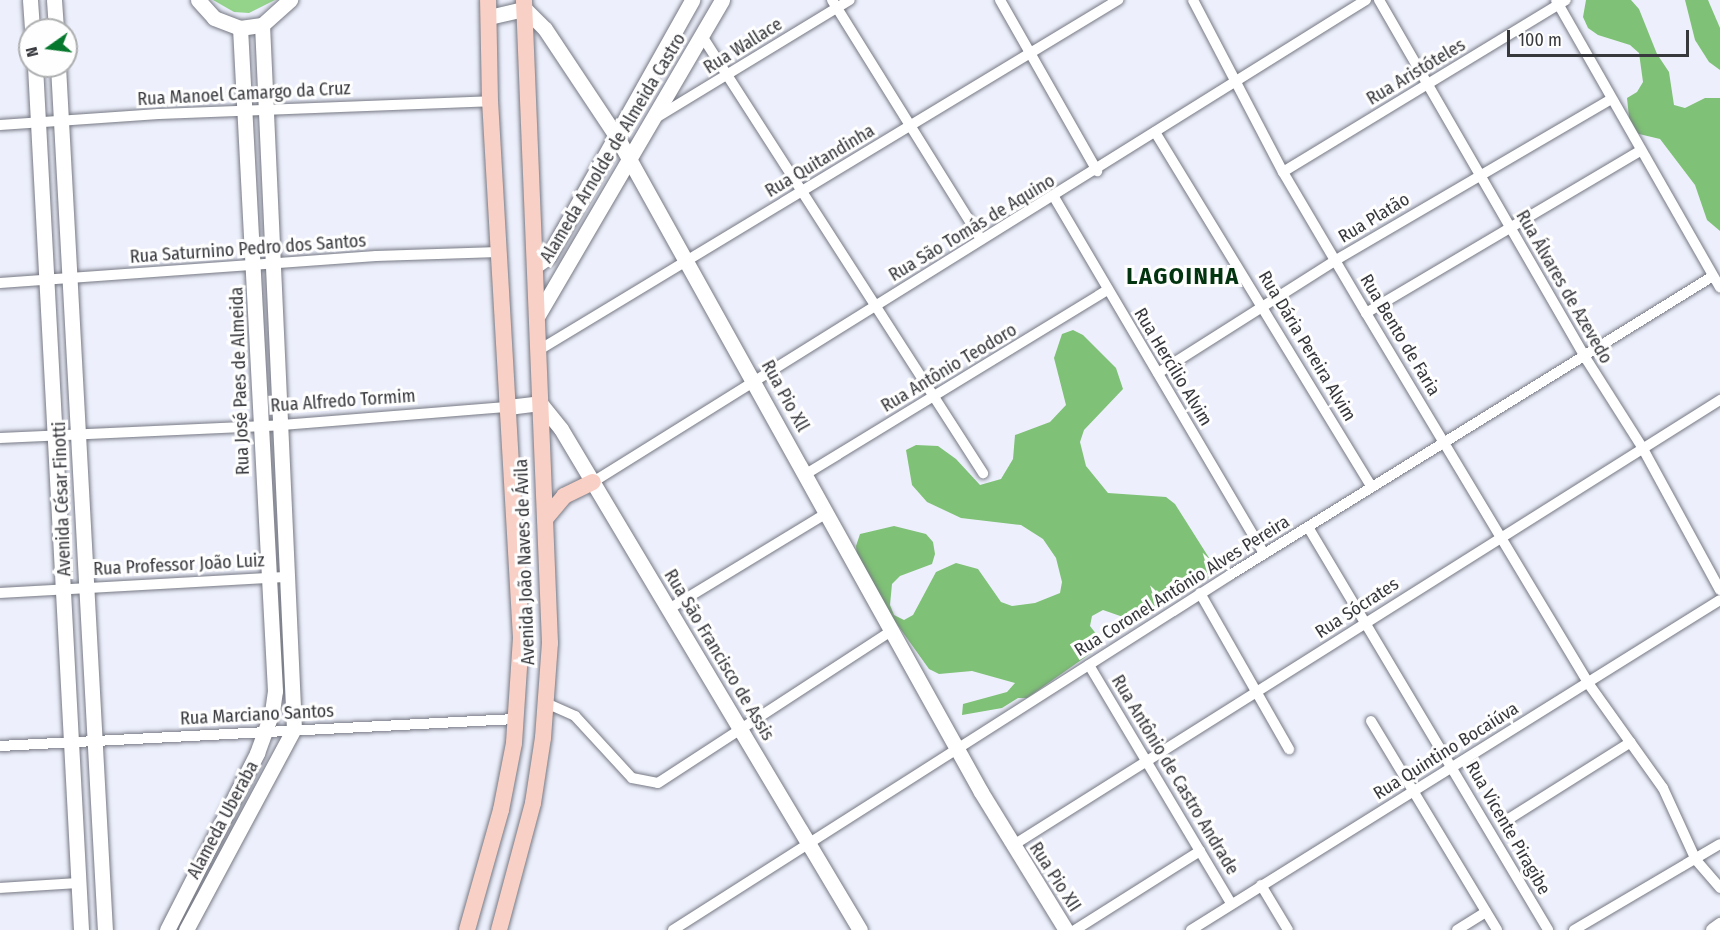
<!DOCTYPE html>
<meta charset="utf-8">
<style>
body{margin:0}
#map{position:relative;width:1720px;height:930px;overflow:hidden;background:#edf0fc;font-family:"Fira Sans Condensed",sans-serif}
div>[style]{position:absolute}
.green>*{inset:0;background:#93d38a}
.forest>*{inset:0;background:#7fc176}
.roads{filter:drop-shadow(0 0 2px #767983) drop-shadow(0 0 2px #767983)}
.street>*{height:10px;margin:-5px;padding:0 5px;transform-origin:5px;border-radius:5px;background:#fff}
.secondary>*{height:15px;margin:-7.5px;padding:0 7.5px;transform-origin:7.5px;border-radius:7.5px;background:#fff}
.primary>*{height:16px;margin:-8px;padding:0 8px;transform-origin:8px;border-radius:8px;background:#f9d0c5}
span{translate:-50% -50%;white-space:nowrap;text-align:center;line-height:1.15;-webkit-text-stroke:6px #fefefe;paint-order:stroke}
.street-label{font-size:18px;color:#37383c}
.district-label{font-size:24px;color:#033410;font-weight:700;letter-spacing:1.5px}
.north{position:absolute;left:18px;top:18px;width:60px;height:60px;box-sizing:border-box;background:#fefefe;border:2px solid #aeafb0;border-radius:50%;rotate:256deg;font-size:16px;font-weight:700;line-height:24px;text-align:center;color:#37383c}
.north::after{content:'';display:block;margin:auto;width:21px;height:27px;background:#06782d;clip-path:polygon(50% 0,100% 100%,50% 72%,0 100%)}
.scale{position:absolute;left:1507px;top:30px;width:182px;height:27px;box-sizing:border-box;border:3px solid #37383c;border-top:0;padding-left:8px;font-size:18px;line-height:21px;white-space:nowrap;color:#37383c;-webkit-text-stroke:4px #fefefe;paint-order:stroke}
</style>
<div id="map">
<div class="green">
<div style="clip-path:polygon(213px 0,275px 0,249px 13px,234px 12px)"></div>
</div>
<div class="forest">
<div style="clip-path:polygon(1586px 0,1631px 0,1639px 9px,1657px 54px,1669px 72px,1674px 105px,1685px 108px,1705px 98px,1720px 98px,1720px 231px,1707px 220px,1695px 185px,1660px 139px,1639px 134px,1630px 127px,1627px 98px,1637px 92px,1643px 82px,1639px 53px,1630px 45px,1598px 35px,1588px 28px,1583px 17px)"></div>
<div style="clip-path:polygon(1685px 0,1708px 0,1720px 28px,1720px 70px,1709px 62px,1695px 40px)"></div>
<div style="clip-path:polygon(1073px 330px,1083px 335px,1116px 368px,1123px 389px,1084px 430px,1080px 442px,1086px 466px,1108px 493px,1166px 497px,1175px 504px,1218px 572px,1150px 613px,1126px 618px,1103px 610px,1092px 616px,1090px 626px,1104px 644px,1027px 698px,1018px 698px,1002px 708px,962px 715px,963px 704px,1007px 692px,1015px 683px,972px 671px,939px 674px,929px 669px,889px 613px,857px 557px,856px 546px,860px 534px,894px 526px,926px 534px,933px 542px,935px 554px,932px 564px,900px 576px,892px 584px,890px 605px,894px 615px,904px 620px,913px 615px,936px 572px,956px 563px,978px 569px,1001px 602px,1012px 606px,1035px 603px,1060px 593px,1062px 582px,1056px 558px,1043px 539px,1021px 525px,961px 518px,927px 502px,912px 485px,906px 450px,916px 445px,938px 446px,956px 459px,980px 485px,1001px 479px,1013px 459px,1015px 435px,1050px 422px,1066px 405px,1054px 358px,1062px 334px)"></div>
</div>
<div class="roads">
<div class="street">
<div style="left:832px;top:0;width:280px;rotate:58.1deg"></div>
<div style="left:1000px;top:0;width:197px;rotate:60.4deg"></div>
<div style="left:1193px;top:0;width:194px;rotate:62.4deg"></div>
<div style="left:1283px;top:172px;width:164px;rotate:59.5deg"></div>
<div style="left:1366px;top:313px;width:431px;rotate:59deg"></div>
<div style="left:1588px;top:683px;width:129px;rotate:54.5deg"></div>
<div style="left:1663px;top:788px;width:79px;rotate:65.4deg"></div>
<div style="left:1696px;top:860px;width:37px;rotate:49deg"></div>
<div style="left:1379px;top:0;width:409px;rotate:60deg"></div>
<div style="left:1583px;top:354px;width:110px;rotate:57.6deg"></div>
<div style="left:1642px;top:447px;width:163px;rotate:61.4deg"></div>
<div style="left:1556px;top:0;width:331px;rotate:60.3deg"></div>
<div style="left:702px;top:36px;width:520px;rotate:57.26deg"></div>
<div style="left:654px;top:119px;width:229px;rotate:-31.3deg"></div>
<div style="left:0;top:125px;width:159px;rotate:-4deg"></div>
<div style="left:159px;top:114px;width:331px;rotate:-2.2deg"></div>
<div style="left:1155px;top:132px;width:416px;rotate:58.6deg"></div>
<div style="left:1283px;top:172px;width:331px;rotate:-31.3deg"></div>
<div style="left:1054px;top:197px;width:414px;rotate:59.5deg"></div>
<div style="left:0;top:283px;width:377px;rotate:-4.1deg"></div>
<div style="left:376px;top:256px;width:123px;rotate:-1.9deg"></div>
<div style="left:1366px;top:313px;width:318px;rotate:-30.6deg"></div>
<div style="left:539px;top:350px;width:677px;rotate:-31.15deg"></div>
<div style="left:1158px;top:373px;width:211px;rotate:-32.4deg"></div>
<div style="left:1336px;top:260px;width:319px;rotate:-30.3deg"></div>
<div style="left:0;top:438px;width:282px;rotate:-2.6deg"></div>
<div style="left:282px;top:425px;width:227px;rotate:-4.6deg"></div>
<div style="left:806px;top:474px;width:354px;rotate:-31.4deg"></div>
<div style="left:593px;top:482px;width:911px;rotate:-31.95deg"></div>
<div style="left:1308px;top:527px;width:469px;rotate:59.2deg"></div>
<div style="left:0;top:593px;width:289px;rotate:-3.2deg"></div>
<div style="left:1200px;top:593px;width:180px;rotate:60.3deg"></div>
<div style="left:669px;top:609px;width:185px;rotate:-31.3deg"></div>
<div style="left:1089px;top:665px;width:277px;rotate:59.2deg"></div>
<div style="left:546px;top:703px;width:32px;rotate:24deg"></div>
<div style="left:575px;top:716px;width:84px;rotate:47.4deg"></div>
<div style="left:632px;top:778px;width:26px;rotate:11deg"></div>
<div style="left:658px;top:783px;width:280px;rotate:-33.1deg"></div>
<div style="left:1371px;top:721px;width:244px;rotate:58.9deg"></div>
<div style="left:0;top:746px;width:517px;rotate:-3deg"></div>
<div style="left:1507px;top:820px;width:146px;rotate:-32.2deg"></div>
<div style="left:1012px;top:846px;width:837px;rotate:-32.21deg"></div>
<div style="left:1261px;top:885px;width:52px;rotate:59deg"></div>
<div style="left:0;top:888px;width:77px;rotate:-3.7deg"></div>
<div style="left:673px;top:930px;width:661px;rotate:-32.51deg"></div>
<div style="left:1230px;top:575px;width:568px;rotate:-31.76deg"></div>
<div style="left:1075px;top:930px;width:148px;rotate:-32.3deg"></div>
<div style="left:1191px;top:930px;width:623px;rotate:-31.96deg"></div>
<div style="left:1457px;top:930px;width:34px;rotate:-32deg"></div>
<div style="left:1574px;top:930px;width:169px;rotate:-30.5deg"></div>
</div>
<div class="secondary">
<div style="left:30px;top:0;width:30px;rotate:86deg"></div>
<div style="left:54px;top:0;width:30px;rotate:86deg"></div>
<div style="left:198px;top:0;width:24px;rotate:48deg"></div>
<div style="left:214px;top:18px;width:28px;rotate:21deg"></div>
<div style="left:240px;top:28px;width:22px;rotate:-8deg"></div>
<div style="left:262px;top:25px;width:38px;rotate:-42deg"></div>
<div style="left:489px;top:17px;width:37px;rotate:-13deg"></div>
<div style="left:525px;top:9px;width:28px;rotate:45deg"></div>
<div style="left:545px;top:29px;width:132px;rotate:56.4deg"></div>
<div style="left:618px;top:139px;width:747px;rotate:60.93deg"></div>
<div style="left:981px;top:792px;width:162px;rotate:58.4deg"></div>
<div style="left:35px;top:66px;width:865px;rotate:86.95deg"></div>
<div style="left:58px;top:66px;width:865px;rotate:86.89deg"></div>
<div style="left:535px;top:266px;width:16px;rotate:-35deg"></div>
<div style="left:548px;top:257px;width:295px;rotate:-60.7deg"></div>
<div style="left:538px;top:315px;width:365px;rotate:-59.7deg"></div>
<div style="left:508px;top:407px;width:32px;rotate:-7deg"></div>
<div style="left:540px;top:403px;width:33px;rotate:51deg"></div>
<div style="left:561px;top:429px;width:583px;rotate:59.17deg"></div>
<div style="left:167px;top:930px;width:199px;rotate:-63deg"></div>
<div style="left:257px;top:753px;width:44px;rotate:-69.9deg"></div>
<div style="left:272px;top:712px;width:21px;rotate:-82deg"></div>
<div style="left:275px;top:691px;width:664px;rotate:-93.02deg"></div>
<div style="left:186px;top:930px;width:228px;rotate:-61.8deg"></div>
<div style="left:294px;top:729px;width:705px;rotate:-92.6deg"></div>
<div style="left:1713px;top:930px;width:9px;rotate:-36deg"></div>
</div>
<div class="primary">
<div style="left:545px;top:519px;width:30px;rotate:-50deg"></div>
<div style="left:564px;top:496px;width:32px;rotate:-26deg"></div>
<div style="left:467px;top:930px;width:125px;rotate:-74.2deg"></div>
<div style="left:501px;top:810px;width:68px;rotate:-79deg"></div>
<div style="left:514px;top:743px;width:105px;rotate:-86.2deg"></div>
<div style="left:521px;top:638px;width:538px;rotate:-93.3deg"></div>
<div style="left:490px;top:101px;width:101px;rotate:-91.1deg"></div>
<div style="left:499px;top:930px;width:131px;rotate:-75deg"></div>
<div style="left:533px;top:803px;width:66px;rotate:-81.3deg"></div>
<div style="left:543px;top:738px;width:95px;rotate:-85.8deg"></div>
<div style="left:550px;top:643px;width:644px;rotate:-92.32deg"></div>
</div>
</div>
<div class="street-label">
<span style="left:743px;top:46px;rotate:-32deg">Rua Wallace</span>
<span style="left:1416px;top:72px;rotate:-31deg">Rua Aristóteles</span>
<span style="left:244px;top:94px;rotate:-3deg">Rua Manoel Camargo da Cruz</span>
<span style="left:613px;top:148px;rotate:-59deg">Alameda Arnolde de Almeida Castro</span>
<span style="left:820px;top:161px;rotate:-31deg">Rua Quitandinha</span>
<span style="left:1374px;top:218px;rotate:-31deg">Rua Platão</span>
<span style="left:972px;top:228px;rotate:-31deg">Rua São Tomás de Aquino</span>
<span style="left:248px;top:249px;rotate:-4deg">Rua Saturnino Pedro dos Santos</span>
<span style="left:1564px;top:287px;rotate:60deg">Rua Álvares de Azevedo</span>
<span style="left:1400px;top:335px;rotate:59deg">Rua Bento de Faria</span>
<span style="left:1307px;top:346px;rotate:59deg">Rua Dária Pereira Alvim</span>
<span style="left:1173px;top:367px;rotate:59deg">Rua Hercílio Alvim</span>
<span style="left:949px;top:368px;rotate:-31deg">Rua Antônio Teodoro</span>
<span style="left:240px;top:381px;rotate:-92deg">Rua José Paes de Almeida</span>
<span style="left:785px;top:396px;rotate:61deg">Rua Pio Xll</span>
<span style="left:343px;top:401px;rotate:-4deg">Rua Alfredo Tormim</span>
<span style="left:62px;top:499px;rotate:-92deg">Avenida César Finotti</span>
<span style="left:525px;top:562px;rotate:-92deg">Avenida João Naves de Ávila</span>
<span style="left:179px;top:565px;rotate:-3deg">Rua Professor João Luiz</span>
<span style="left:1182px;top:586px;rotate:-32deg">Rua Coronel Antônio Alves Pereira</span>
<span style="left:1357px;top:608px;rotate:-33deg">Rua Sócrates</span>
<span style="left:719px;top:655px;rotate:59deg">Rua São Francisco de Assis</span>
<span style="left:257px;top:715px;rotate:-3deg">Rua Marciano Santos</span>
<span style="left:1446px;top:751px;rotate:-32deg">Rua Quintino Bocaiúva</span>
<span style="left:1175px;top:775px;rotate:59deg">Rua Antônio de Castro Andrade</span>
<span style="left:223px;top:820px;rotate:-62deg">Alameda Uberaba</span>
<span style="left:1508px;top:828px;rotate:60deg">Rua Vicente Piragibe</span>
<span style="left:1055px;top:877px;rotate:57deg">Rua Pio XII</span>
</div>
<div class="district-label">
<span style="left:1183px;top:277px">LAGOINHA</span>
</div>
<div class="north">N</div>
<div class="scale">100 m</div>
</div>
